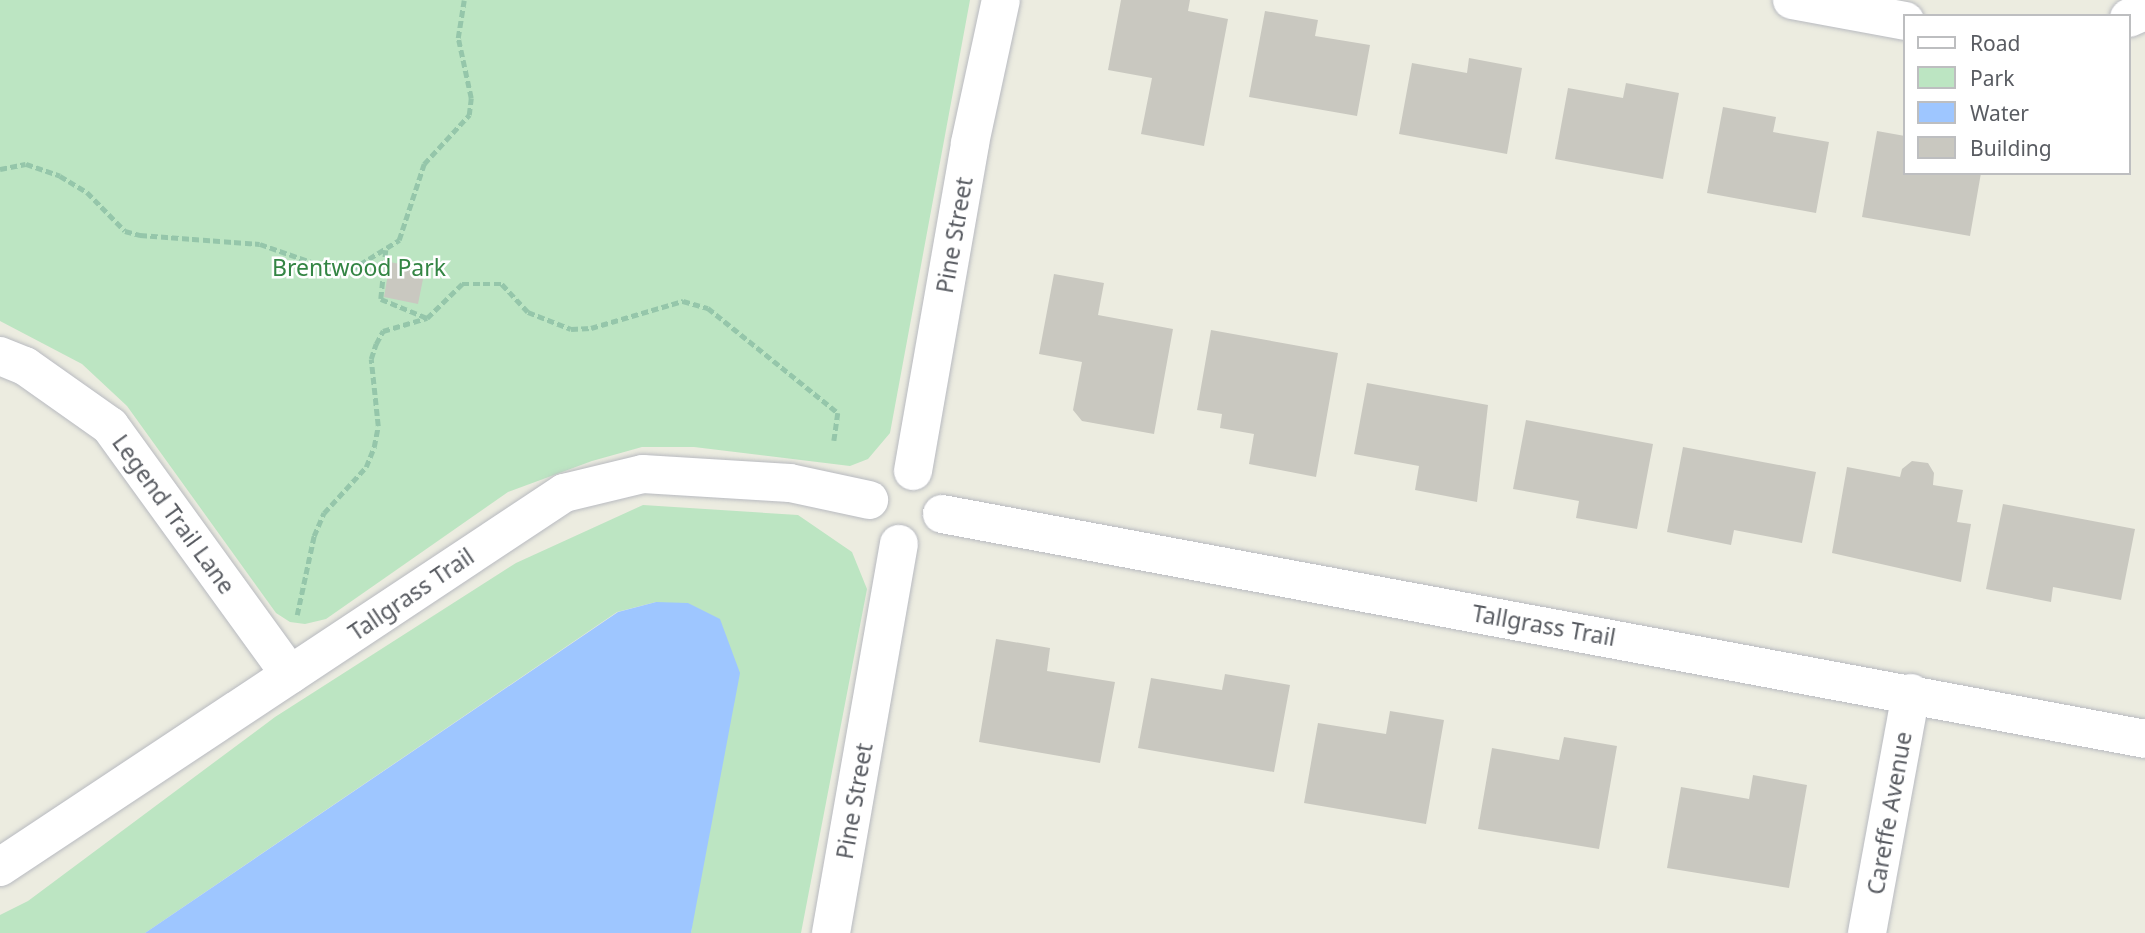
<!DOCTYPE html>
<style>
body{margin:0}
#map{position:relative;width:2145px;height:933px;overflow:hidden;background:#ecece0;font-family:"Noto Sans",sans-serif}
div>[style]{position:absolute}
.green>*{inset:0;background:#bce5c2}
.water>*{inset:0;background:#9ec6ff}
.building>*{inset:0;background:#c9c8c0}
.path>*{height:4.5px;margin-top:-2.25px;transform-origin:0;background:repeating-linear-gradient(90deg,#95c6aa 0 7px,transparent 0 10.5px)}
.roads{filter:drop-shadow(0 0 2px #b8bac0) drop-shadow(0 0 2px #b8bac0)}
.minor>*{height:38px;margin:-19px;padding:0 19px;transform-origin:19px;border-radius:19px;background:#fff}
span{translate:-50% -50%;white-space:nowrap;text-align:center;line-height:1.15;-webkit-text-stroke:5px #fff;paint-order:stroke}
.street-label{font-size:23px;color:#595c62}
.park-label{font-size:23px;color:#348544}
.legend{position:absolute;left:1903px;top:14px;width:228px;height:161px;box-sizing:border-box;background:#fff;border:2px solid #bdbec0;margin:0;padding:9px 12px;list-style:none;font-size:21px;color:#595c62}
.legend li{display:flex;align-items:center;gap:14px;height:35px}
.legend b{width:35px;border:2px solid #bdbec0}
</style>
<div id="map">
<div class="green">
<div style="clip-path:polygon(0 0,970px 0,890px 433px,868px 459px,850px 466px,694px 447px,642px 447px,592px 461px,508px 492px,326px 619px,305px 624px,290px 622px,276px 613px,127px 406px,82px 364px,0 321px)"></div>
<div style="clip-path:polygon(643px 505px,798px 515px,852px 552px,867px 589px,801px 933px,691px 933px,694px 908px,656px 602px,617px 612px,145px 933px,0 933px,0 915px,28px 901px,275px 717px,516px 563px)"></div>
</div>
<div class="water">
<div style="clip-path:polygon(656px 602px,688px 603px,720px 619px,740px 673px,691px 933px,145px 933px,618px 612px)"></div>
</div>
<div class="building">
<div style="clip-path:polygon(1121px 0,1190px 0,1188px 11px,1228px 19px,1204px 146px,1141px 134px,1152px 78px,1108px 70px)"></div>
<div style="clip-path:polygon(1265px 11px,1318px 20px,1315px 36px,1370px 45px,1357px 116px,1249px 97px)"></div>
<div style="clip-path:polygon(1469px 58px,1522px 68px,1507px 154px,1399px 134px,1412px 63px,1467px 73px)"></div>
<div style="clip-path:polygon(1626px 83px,1679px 93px,1663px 179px,1555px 159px,1568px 88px,1623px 98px)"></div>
<div style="clip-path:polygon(1723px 107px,1776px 117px,1773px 132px,1829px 142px,1816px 213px,1707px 193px)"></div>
<div style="clip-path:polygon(1877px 131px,1905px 136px,1905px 173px,1981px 173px,1970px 236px,1862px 217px)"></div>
<div style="clip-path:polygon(390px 262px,425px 269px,418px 304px,384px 297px)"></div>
<div style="clip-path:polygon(1054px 274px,1104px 283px,1098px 315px,1173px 329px,1154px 434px,1082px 421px,1073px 410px,1082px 362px,1039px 354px)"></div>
<div style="clip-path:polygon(1211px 330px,1338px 353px,1316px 477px,1249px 464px,1254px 434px,1220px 428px,1222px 414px,1197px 410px)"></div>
<div style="clip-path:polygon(1367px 383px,1488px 405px,1477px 502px,1415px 490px,1419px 466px,1354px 454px)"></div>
<div style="clip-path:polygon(1526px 420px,1653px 444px,1637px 529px,1576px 518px,1579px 501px,1513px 489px)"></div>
<div style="clip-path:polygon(1683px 447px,1816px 472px,1802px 543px,1734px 530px,1731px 545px,1667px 532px)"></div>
<div style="clip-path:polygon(1912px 461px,1928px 463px,1934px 473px,1933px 485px,1963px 490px,1957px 522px,1971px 524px,1961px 582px,1832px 553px,1847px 467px,1900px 477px,1902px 469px)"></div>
<div style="clip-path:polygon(2003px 504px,2135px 529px,2121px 600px,2053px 587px,2051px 602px,1986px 589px)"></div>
<div style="clip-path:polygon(996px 639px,1050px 648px,1047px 671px,1115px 682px,1100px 763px,979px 742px)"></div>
<div style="clip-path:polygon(1225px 674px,1290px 685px,1274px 772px,1138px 748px,1151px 678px,1222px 690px)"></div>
<div style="clip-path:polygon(1390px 711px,1444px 720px,1426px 824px,1304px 803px,1318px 723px,1386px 734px)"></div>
<div style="clip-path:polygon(1564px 737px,1617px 746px,1599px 849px,1478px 829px,1492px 748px,1559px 760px)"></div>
<div style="clip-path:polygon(1753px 775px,1807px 785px,1789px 888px,1667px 868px,1681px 787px,1749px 799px)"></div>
</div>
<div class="path">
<div style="left:0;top:169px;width:26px;rotate:-11deg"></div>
<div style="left:26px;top:164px;width:36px;rotate:19deg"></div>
<div style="left:60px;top:176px;width:31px;rotate:31deg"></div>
<div style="left:87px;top:192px;width:54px;rotate:45.7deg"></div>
<div style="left:125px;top:231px;width:16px;rotate:15deg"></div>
<div style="left:140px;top:235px;width:120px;rotate:4.3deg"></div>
<div style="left:260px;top:244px;width:75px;rotate:19.4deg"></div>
<div style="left:331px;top:269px;width:20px;rotate:3deg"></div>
<div style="left:351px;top:270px;width:57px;rotate:-32deg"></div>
<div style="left:399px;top:240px;width:80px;rotate:-71.8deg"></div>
<div style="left:424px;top:164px;width:67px;rotate:-47.4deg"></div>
<div style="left:469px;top:115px;width:17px;rotate:-83deg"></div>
<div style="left:471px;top:98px;width:61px;rotate:-102.2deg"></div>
<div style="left:458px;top:38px;width:38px;rotate:-81deg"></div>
<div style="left:386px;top:250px;width:49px;rotate:95.8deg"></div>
<div style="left:381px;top:299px;width:50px;rotate:22.4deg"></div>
<div style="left:297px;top:615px;width:81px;rotate:-77.9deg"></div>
<div style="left:314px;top:536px;width:25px;rotate:-67deg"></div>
<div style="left:324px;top:513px;width:62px;rotate:-47.6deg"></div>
<div style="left:366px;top:467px;width:22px;rotate:-68deg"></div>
<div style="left:374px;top:447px;width:21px;rotate:-79deg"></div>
<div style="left:378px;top:426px;width:67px;rotate:-96deg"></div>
<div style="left:371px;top:359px;width:16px;rotate:-72deg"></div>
<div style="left:376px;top:344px;width:15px;rotate:-62deg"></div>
<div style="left:383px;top:331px;width:46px;rotate:-16.5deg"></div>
<div style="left:427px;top:318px;width:49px;rotate:-44.2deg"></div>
<div style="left:462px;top:284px;width:40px"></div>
<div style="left:502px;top:284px;width:38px;rotate:47deg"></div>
<div style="left:528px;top:312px;width:46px;rotate:21.6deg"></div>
<div style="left:571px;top:329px;width:20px;rotate:-3deg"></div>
<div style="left:591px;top:328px;width:96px;rotate:-16.4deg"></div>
<div style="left:683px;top:301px;width:26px;rotate:16deg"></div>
<div style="left:708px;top:308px;width:167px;rotate:38.9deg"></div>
<div style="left:838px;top:413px;width:28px;rotate:98deg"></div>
</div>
<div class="roads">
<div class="minor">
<div style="left:1792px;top:0;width:115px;rotate:10.5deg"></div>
<div style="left:2129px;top:18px;width:17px;rotate:-24deg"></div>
<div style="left:0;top:356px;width:27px;rotate:22deg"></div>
<div style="left:25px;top:366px;width:104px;rotate:35.2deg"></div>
<div style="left:110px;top:426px;width:307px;rotate:54.1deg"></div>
<div style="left:913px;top:471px;width:333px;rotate:-80.1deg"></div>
<div style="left:970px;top:143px;width:146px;rotate:-77.8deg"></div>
<div style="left:942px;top:514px;width:1224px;rotate:10.59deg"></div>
<div style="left:0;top:867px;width:677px;rotate:-33.55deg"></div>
<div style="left:564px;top:493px;width:81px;rotate:-13.5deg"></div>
<div style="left:643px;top:474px;width:147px;rotate:3.5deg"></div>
<div style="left:790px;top:483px;width:81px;rotate:12.1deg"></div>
<div style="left:831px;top:933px;width:395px;rotate:-80.1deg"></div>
<div style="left:1867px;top:933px;width:244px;rotate:-79.6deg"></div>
</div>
</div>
<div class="street-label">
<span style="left:954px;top:235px;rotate:-80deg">Pine Street</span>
<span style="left:174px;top:514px;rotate:54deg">Legend Trail Lane</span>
<span style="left:411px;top:594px;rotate:-34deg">Tallgrass Trail</span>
<span style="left:1544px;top:625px;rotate:10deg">Tallgrass Trail</span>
<span style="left:854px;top:801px;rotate:-80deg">Pine Street</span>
<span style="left:1889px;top:813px;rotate:-80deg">Careffe Avenue</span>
</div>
<div class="park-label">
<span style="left:359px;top:267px">Brentwood Park</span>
</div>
<ul class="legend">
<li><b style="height:9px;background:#fff"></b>Road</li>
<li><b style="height:19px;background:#bce5c2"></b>Park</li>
<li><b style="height:19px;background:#9ec6ff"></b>Water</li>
<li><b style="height:19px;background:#c9c8c0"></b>Building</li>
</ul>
</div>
